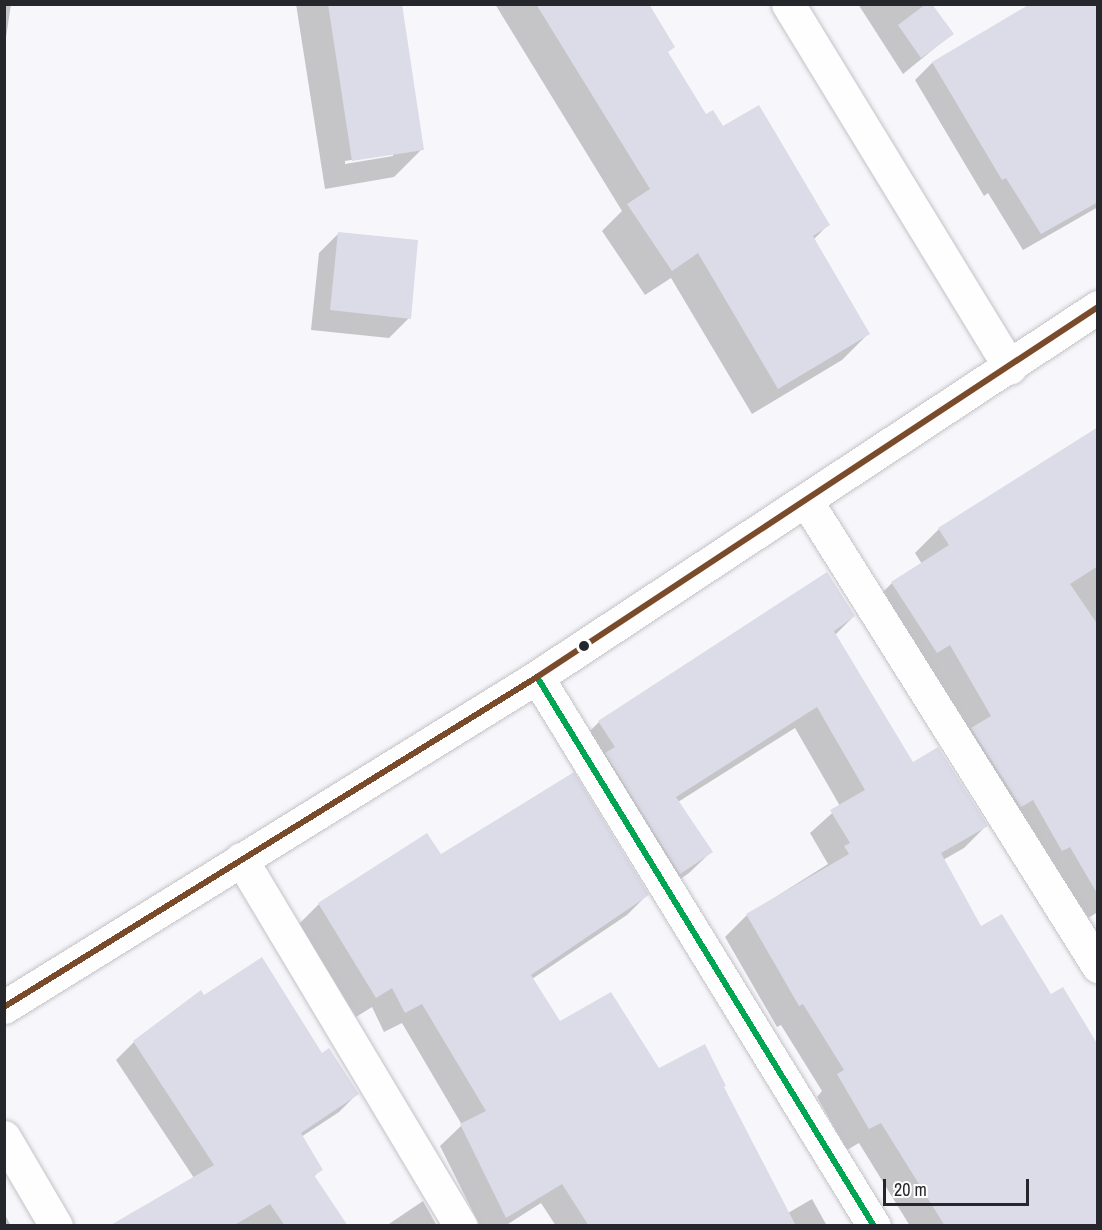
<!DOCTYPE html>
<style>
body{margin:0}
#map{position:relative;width:1102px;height:1230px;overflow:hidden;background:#f7f7fb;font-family:"Archivo Narrow",sans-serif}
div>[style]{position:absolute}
.shadow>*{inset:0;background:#0003}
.building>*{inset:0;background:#dcdce9}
.roads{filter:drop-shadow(0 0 2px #c2c2c8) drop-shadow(0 0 2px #c2c2c8)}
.minor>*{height:33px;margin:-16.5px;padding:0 16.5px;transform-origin:16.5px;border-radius:16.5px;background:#fefefe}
.highway>*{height:33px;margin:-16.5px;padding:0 16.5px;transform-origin:16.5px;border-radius:16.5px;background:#fefefe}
.bus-1>*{height:6px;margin:-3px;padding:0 3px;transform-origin:3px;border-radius:3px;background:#00a651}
.bus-2>*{height:6px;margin:-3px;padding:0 3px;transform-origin:3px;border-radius:3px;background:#7a4b2a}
.dots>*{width:16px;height:16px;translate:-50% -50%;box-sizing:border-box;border:3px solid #fff;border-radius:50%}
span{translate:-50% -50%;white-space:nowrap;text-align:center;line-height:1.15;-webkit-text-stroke:6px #fff;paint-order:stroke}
.frame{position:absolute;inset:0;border:6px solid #26262d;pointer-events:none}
.scale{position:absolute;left:883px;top:1179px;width:146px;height:27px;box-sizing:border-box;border:3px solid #26262d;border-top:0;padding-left:8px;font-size:18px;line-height:21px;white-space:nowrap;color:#26262d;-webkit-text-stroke:4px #fff;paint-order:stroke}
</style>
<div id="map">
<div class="shadow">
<div style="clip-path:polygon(4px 4px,11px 4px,4px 51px)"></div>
<div style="clip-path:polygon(evenodd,296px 4px,400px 4px,422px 149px,394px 177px,325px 189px,296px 4px,393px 153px,393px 156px,345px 164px,345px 161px,393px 153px)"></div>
<div style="clip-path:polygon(495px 4px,647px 4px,667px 53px,705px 116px,828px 225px,813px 240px,868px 334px,842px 360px,752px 414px,671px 278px,645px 295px,602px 231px,622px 211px)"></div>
<div style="clip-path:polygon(858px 4px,930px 4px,952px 34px,903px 74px)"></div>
<div style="clip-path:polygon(1098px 4px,1098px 207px,1023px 250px,988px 193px,984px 196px,915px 80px,932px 63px,1029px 7px)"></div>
<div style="clip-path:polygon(339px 233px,409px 318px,389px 338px,311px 330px,319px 253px)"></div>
<div style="clip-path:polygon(1098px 428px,1098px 912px,1088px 918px,1081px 907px,1071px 913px,869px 606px,892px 583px,922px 564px,915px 553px,939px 529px)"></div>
<div style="clip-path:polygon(854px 616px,835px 635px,912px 764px,986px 826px,964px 848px,943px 860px,1098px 1226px,910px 1226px,859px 1143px,847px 1150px,817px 1097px,822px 1091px,781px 1025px,777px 1027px,725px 937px,747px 915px,828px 864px,810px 833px,840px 806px,795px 728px,678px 802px,711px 852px,689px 873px,660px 893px,577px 744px,599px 722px)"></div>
<div style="clip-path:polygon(441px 856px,647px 895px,627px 915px,532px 979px,559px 1023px,658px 1070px,722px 1088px,788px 1213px,812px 1199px,827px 1226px,556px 1226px,541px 1203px,505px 1226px,480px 1226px,440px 1146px,462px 1125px,402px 1023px,384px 1032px,372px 1007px,356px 1017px,299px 924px,319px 904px)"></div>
<div style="clip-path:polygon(204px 997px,321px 1055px,357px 1094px,339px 1112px,301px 1137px,321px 1170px,313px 1177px,346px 1226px,116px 1226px,194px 1178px,116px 1060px,134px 1042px)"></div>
<div style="clip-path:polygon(423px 1201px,437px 1226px,386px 1226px)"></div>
<div style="clip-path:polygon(4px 1213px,11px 1226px,4px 1226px)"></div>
</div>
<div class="building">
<div style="clip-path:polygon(328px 4px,402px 4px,424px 150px,352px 161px)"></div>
<div style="clip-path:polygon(536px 4px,649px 4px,675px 47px,668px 52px,706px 114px,713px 110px,723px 126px,759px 105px,830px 225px,813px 236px,870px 334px,778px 389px,698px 253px,672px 271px,627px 204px,650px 189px)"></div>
<div style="clip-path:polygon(926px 4px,932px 4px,954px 34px,921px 58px,898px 25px)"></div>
<div style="clip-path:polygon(1030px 4px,1098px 4px,1098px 202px,1041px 234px,1006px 178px,1002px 180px,932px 62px)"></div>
<div style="clip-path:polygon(338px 232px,418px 240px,411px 319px,330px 310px)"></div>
<div style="clip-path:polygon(1098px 427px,1098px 566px,1070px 584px,1098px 625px,1098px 895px,1070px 847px,1062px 851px,1033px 800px,1021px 807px,971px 728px,991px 716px,950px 645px,937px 653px,891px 582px,949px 545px,938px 528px)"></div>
<div style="clip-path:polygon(827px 572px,855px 616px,834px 631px,913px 762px,938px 747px,988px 826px,941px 853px,981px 926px,1002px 914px,1051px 994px,1063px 987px,1098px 1045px,1098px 1226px,945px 1226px,881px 1123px,869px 1129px,837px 1074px,844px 1070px,803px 1004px,799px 1006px,746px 914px,849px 854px,844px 846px,850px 843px,830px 810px,865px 790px,817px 707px,676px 797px,713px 852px,680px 874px,605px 753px,615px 747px,598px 721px)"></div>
<div style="clip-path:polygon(574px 772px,649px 895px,531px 975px,560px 1021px,611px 992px,659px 1068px,705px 1044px,726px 1086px,724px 1087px,796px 1226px,589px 1226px,562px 1184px,506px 1218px,460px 1124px,486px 1111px,422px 1004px,405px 1013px,392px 988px,376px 998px,318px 903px,427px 833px,441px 854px)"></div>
<div style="clip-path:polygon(262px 957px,322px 1053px,329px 1048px,359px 1094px,301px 1133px,323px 1170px,314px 1175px,348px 1226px,285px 1226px,270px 1204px,233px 1226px,109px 1226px,214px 1165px,133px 1041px,201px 990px,204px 995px)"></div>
</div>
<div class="roads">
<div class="minor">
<div style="left:788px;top:4px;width:426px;rotate:58.6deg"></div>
<div style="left:807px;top:502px;width:548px;rotate:57.91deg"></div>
<div style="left:537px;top:677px;width:644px;rotate:58.46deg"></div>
<div style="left:241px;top:859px;width:428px;rotate:59.1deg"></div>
<div style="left:4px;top:1137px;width:103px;rotate:59.7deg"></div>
</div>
<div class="highway">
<div style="left:4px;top:1007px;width:627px;rotate:-31.76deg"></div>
<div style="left:537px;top:677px;width:672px;rotate:-33.41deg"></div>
</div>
</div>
<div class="bus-1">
<div style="left:537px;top:677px;width:644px;rotate:58.46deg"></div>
</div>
<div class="bus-2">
<div style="left:4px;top:1007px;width:627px;rotate:-31.76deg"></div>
<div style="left:537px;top:677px;width:672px;rotate:-33.41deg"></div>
</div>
<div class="dots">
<div style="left:584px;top:646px;background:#26262d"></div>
</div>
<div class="frame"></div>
<div class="scale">20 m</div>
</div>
